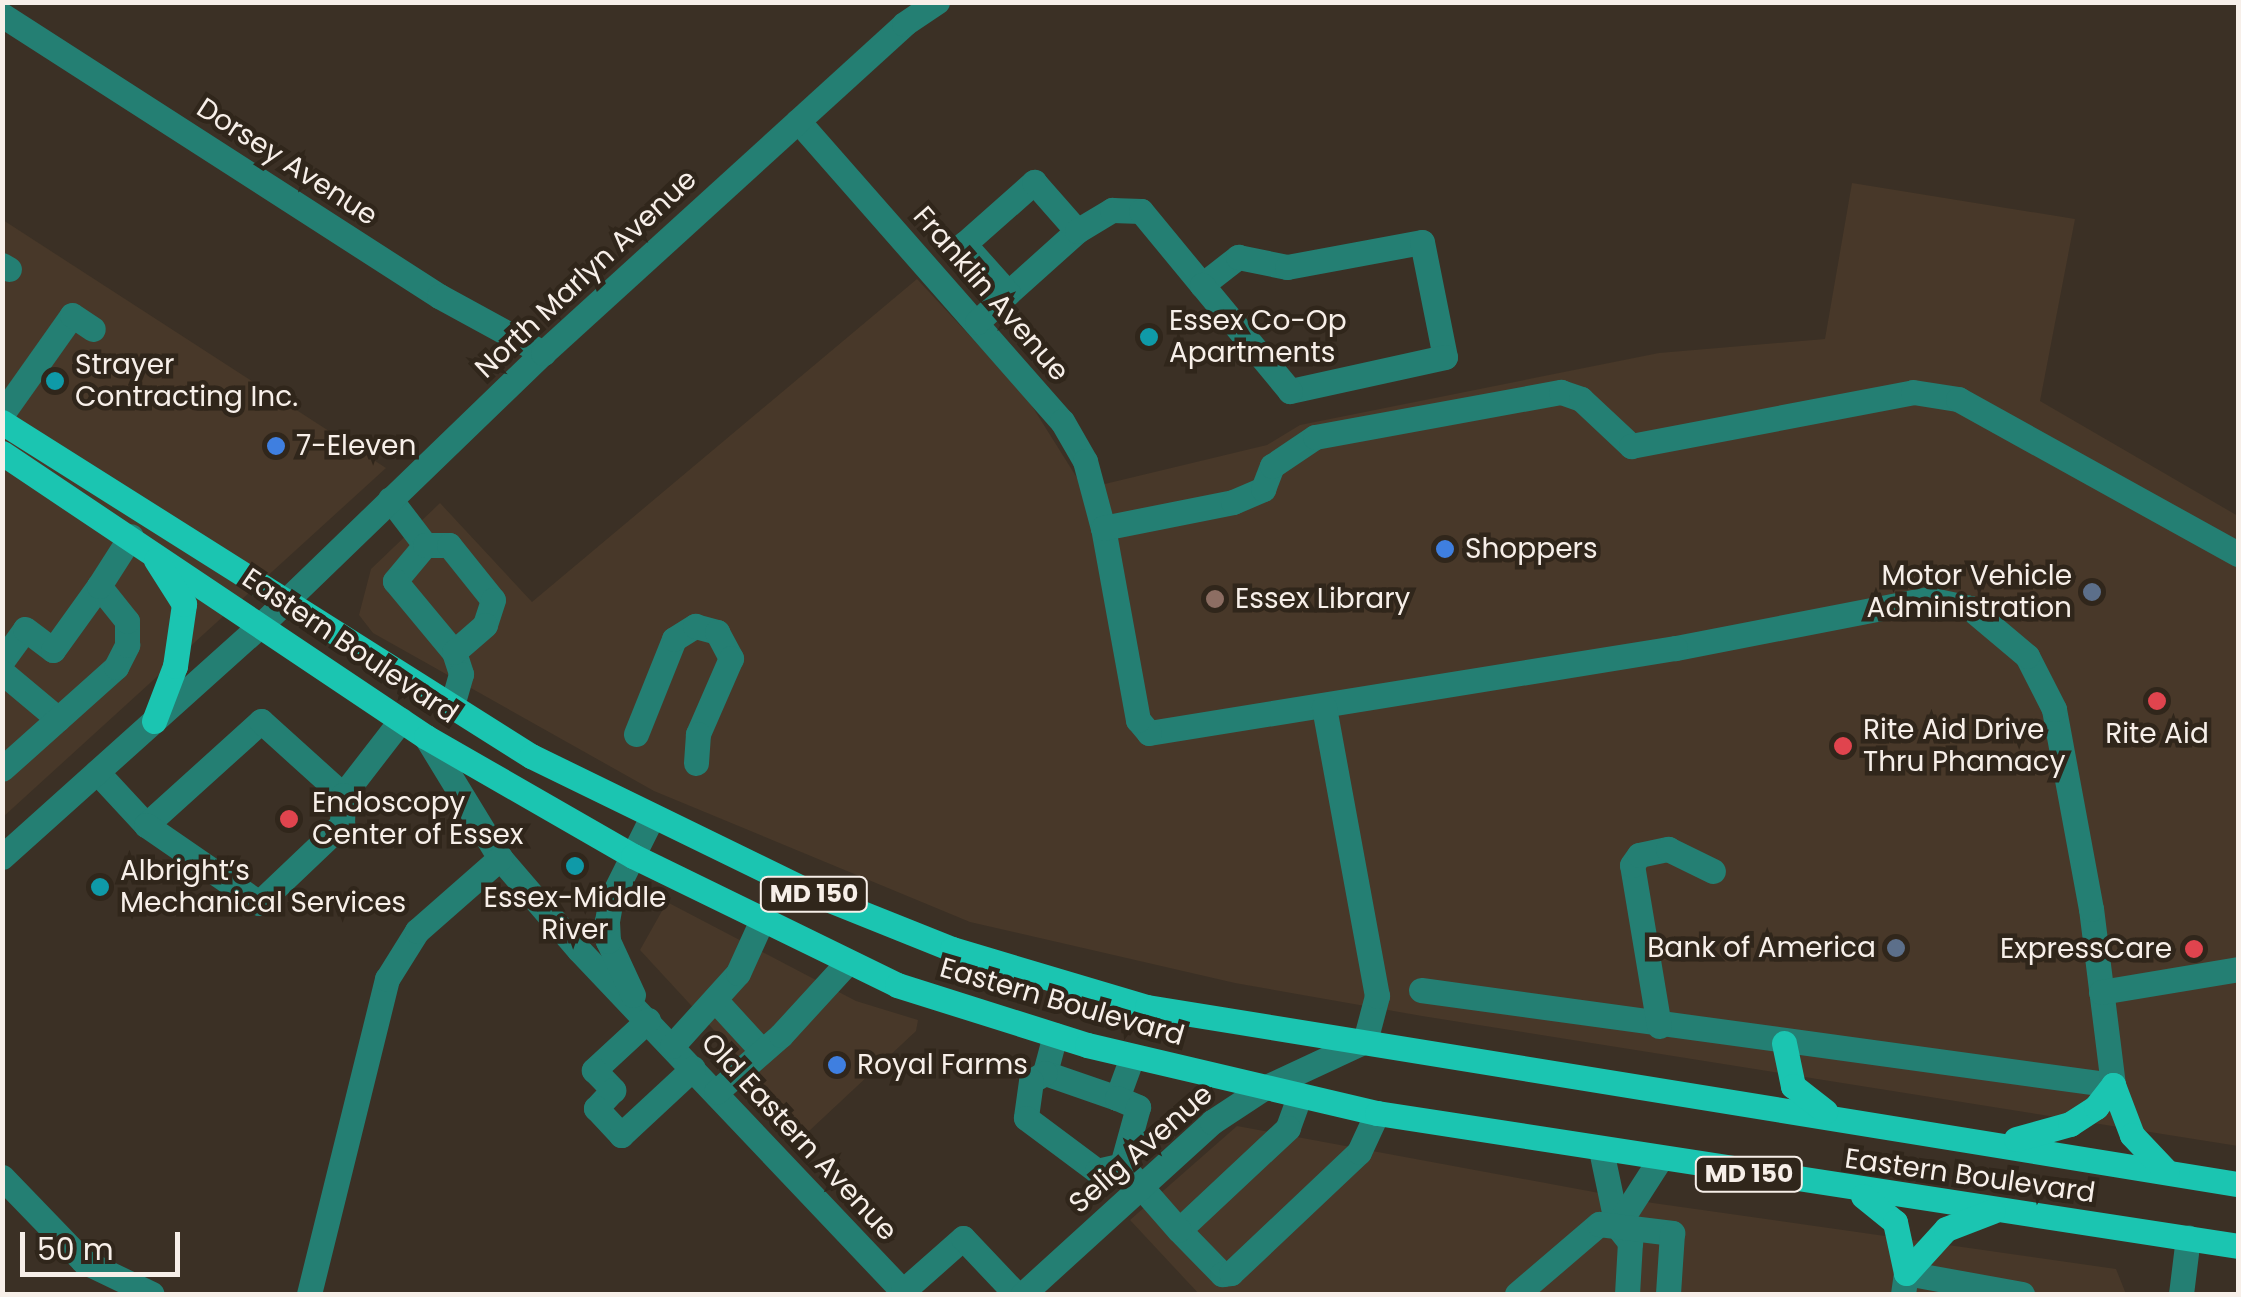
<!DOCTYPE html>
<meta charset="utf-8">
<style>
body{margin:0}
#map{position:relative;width:2241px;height:1297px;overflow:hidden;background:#3b3025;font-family:Poppins,sans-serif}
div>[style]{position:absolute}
.built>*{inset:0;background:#483829}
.minor>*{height:25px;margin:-12.5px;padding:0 12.5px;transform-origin:12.5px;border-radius:12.5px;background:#247f73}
.major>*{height:25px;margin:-12.5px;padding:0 12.5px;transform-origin:12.5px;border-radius:12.5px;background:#1bc5b1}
.dots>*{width:28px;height:28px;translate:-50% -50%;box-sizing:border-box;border:5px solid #30261b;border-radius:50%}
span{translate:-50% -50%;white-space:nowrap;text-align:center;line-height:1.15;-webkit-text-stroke:9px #30261b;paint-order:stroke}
.shield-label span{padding:2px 8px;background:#30261b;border:2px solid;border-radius:8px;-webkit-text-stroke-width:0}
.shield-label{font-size:25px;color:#f7efe9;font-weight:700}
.street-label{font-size:28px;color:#f7efe9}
.poi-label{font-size:28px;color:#f7efe9}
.left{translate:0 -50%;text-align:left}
.right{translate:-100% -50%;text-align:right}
.frame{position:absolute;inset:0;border:5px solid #f7efe9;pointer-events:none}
.scale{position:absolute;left:20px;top:1232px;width:160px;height:45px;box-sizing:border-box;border:5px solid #f7efe9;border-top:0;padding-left:12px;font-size:30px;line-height:35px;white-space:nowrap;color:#f7efe9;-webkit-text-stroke:8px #30261b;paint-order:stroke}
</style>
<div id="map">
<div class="built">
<div style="clip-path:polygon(1852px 183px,2075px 219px,2040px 401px,2238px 516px,2238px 1146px,1422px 1016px,1235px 983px,970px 922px,654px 791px,373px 633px,359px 615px,371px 569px,440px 503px,532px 602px,917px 279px,1025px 395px,1084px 489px,1267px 445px,1300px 425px,1659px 353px,1825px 339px)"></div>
<div style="clip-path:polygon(3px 220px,386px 468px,3px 817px)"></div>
<div style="clip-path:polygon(667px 902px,856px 1001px,918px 1020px,916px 1031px,808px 1132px,640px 950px)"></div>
<div style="clip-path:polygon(1237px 1126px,1653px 1203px,2116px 1269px,2126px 1294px,1199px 1294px,1130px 1220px)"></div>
</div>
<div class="minor">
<div style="left:2px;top:15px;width:520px;rotate:32.74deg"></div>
<div style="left:439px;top:296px;width:119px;rotate:28.7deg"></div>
<div style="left:798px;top:121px;width:400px;rotate:48.7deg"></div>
<div style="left:1062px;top:421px;width:46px;rotate:60.1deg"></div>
<div style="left:1085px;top:461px;width:69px;rotate:75deg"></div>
<div style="left:2px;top:265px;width:8px;rotate:30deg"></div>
<div style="left:1008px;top:293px;width:93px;rotate:-41.9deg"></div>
<div style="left:977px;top:322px;width:42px;rotate:-43.1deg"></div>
<div style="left:1008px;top:293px;width:66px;rotate:-131.9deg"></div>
<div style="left:964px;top:244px;width:94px;rotate:-41.5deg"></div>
<div style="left:1034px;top:182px;width:65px;rotate:48.7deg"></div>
<div style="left:1077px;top:231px;width:41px;rotate:-31deg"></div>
<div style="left:1112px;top:210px;width:29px;rotate:2deg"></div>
<div style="left:1141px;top:211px;width:96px;rotate:50.5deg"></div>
<div style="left:1202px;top:285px;width:46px;rotate:-37.9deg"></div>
<div style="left:1238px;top:257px;width:50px;rotate:11.5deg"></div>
<div style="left:1287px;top:267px;width:137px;rotate:-10.5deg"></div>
<div style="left:1422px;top:242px;width:117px;rotate:78.7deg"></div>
<div style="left:1445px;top:357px;width:159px;rotate:167.6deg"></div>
<div style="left:1290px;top:391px;width:138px;rotate:-129.7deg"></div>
<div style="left:2px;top:414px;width:121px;rotate:-54.7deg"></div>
<div style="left:72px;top:315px;width:25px;rotate:34deg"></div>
<div style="left:390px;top:499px;width:58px;rotate:52.7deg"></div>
<div style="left:425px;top:545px;width:47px;rotate:129.8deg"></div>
<div style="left:395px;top:581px;width:92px;rotate:50.3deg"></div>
<div style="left:454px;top:652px;width:23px;rotate:72deg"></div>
<div style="left:461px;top:674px;width:36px;rotate:106deg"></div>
<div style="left:425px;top:545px;width:24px"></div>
<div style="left:449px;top:545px;width:70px;rotate:51.3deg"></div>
<div style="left:493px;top:600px;width:26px;rotate:108deg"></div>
<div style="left:485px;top:625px;width:41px;rotate:138.9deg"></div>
<div style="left:2px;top:661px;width:39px;rotate:-54deg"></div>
<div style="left:25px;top:629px;width:35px;rotate:37deg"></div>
<div style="left:53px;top:650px;width:79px;rotate:-54.3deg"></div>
<div style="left:2px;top:672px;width:73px;rotate:40deg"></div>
<div style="left:636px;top:734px;width:102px;rotate:-68.2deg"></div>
<div style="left:674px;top:639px;width:25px;rotate:-32deg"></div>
<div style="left:695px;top:626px;width:23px;rotate:15deg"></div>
<div style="left:717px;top:632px;width:30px;rotate:62deg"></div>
<div style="left:731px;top:658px;width:83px;rotate:113.5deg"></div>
<div style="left:698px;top:734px;width:29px;rotate:94deg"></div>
<div style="left:426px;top:737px;width:142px;rotate:58.6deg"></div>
<div style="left:500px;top:858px;width:121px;rotate:49.3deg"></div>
<div style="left:579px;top:950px;width:475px;rotate:46.5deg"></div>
<div style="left:2px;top:769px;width:153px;rotate:-41.8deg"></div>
<div style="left:116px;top:667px;width:25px;rotate:-63deg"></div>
<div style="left:127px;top:645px;width:24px;rotate:-90deg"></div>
<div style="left:127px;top:621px;width:45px;rotate:-128.7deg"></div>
<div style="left:99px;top:586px;width:59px;rotate:-57.4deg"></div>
<div style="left:97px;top:772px;width:72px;rotate:47.2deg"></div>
<div style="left:146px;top:825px;width:155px;rotate:-42.1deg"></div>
<div style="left:261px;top:721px;width:110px;rotate:42.1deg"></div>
<div style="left:343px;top:795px;width:95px;rotate:-52.3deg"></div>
<div style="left:146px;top:825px;width:137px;rotate:34.6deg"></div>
<div style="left:259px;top:903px;width:115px;rotate:-43.6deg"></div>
<div style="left:342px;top:824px;width:29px;rotate:-88deg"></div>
<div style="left:2px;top:857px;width:351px;rotate:-41.9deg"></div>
<div style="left:263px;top:623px;width:389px;rotate:-44deg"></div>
<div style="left:543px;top:353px;width:488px;rotate:-42.3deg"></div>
<div style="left:904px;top:24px;width:40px;rotate:-34deg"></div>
<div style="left:1421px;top:990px;width:698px;rotate:7.82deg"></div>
<div style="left:2113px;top:1085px;width:177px;rotate:-97.1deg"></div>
<div style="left:2091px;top:909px;width:203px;rotate:-100.5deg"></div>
<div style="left:2054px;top:709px;width:59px;rotate:-117deg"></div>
<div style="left:2027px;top:656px;width:75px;rotate:-139.9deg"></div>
<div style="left:1970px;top:608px;width:43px;rotate:-167.9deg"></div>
<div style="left:1928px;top:599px;width:258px;rotate:169deg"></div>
<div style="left:1675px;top:648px;width:533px;rotate:170.82deg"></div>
<div style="left:1149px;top:733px;width:17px;rotate:-130deg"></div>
<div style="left:1138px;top:720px;width:195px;rotate:-100.3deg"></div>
<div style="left:1103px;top:528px;width:133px;rotate:-11.3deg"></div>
<div style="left:1233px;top:502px;width:33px;rotate:-23deg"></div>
<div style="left:1263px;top:489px;width:25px;rotate:-69deg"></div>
<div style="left:1272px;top:466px;width:52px;rotate:-34deg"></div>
<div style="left:1315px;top:437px;width:250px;rotate:-10.4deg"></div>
<div style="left:1561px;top:392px;width:21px;rotate:19deg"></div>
<div style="left:1581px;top:399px;width:69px;rotate:43.2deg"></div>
<div style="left:1631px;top:446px;width:287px;rotate:-10.8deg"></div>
<div style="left:1913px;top:392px;width:46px;rotate:8.8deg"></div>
<div style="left:1958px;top:399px;width:320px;rotate:29deg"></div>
<div style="left:2101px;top:992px;width:139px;rotate:-9.5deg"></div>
<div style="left:633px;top:995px;width:60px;rotate:-114.8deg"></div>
<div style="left:608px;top:941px;width:20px;rotate:-93deg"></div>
<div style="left:607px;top:921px;width:22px;rotate:-80deg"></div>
<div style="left:611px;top:899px;width:89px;rotate:-63.4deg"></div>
<div style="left:716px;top:1001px;width:68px;rotate:47.4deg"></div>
<div style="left:648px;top:1020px;width:74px;rotate:137.2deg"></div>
<div style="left:594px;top:1070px;width:28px;rotate:46deg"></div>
<div style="left:613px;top:1090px;width:25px;rotate:133deg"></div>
<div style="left:596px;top:1108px;width:37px;rotate:47deg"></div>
<div style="left:621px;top:1135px;width:98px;rotate:-42.9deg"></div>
<div style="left:1659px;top:1026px;width:163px;rotate:-99.5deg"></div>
<div style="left:1632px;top:865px;width:12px;rotate:-55deg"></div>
<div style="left:1639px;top:855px;width:30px;rotate:-12deg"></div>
<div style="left:1668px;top:849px;width:50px;rotate:26.1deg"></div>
<div style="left:1055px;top:1035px;width:39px;rotate:105deg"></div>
<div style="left:1045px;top:1073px;width:76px;rotate:19.1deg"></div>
<div style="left:1117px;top:1098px;width:44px;rotate:-69.9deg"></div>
<div style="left:672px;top:1046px;width:98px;rotate:-47.9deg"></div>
<div style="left:738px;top:973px;width:58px;rotate:-65.6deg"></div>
<div style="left:1045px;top:1073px;width:16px;rotate:150deg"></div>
<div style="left:1031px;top:1081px;width:37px;rotate:98deg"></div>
<div style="left:1026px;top:1118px;width:89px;rotate:36.7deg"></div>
<div style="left:1097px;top:1171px;width:26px;rotate:-13deg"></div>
<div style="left:716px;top:1092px;width:86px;rotate:-41.2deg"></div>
<div style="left:781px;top:1035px;width:99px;rotate:-47.5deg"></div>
<div style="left:1299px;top:1097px;width:33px;rotate:110deg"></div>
<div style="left:1288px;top:1128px;width:149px;rotate:136.9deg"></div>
<div style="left:1179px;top:1230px;width:62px;rotate:45.7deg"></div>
<div style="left:1222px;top:1274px;width:9px;rotate:-6deg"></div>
<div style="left:1231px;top:1273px;width:176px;rotate:-43.4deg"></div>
<div style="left:1359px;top:1152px;width:43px;rotate:-65.2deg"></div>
<div style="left:1117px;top:1098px;width:23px;rotate:23deg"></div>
<div style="left:1138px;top:1107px;width:60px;rotate:105.4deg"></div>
<div style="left:1122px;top:1165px;width:86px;rotate:48.8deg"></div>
<div style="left:1601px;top:1150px;width:78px;rotate:78.1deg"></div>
<div style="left:1617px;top:1226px;width:80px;rotate:-57.3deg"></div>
<div style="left:2px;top:1177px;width:117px;rotate:46deg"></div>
<div style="left:83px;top:1261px;width:76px;rotate:25.6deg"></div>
<div style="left:1617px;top:1226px;width:21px;rotate:51deg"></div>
<div style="left:1630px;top:1242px;width:52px;rotate:93.3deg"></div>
<div style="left:903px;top:1291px;width:80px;rotate:-41.5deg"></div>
<div style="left:963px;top:1238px;width:77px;rotate:46.6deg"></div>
<div style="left:309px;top:1294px;width:325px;rotate:-76.1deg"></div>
<div style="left:387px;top:979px;width:57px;rotate:-58deg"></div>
<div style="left:417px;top:931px;width:111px;rotate:-41.3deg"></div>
<div style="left:1023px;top:1294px;width:256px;rotate:-42.3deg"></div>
<div style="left:1212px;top:1122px;width:60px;rotate:-33.4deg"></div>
<div style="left:1262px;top:1089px;width:114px;rotate:-25deg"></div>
<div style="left:1365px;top:1041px;width:47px;rotate:-75.1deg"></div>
<div style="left:1377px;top:996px;width:294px;rotate:-100.4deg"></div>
<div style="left:1517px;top:1294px;width:108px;rotate:-40.5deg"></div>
<div style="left:1599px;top:1224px;width:74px;rotate:7deg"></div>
<div style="left:1672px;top:1233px;width:61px;rotate:93.8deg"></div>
<div style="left:1903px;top:1294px;width:21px;rotate:-82deg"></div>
<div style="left:1906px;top:1273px;width:118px;rotate:10.3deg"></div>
<div style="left:2181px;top:1294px;width:57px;rotate:-83deg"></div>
</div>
<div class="major">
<div style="left:2px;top:422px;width:626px;rotate:32.27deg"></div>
<div style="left:531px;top:756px;width:313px;rotate:26deg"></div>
<div style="left:812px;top:893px;width:151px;rotate:21.8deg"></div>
<div style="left:952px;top:949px;width:203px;rotate:16.6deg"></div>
<div style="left:1147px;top:1007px;width:1105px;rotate:9.22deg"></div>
<div style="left:2px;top:453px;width:510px;rotate:33.81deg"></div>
<div style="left:426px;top:737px;width:239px;rotate:29.9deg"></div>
<div style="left:633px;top:856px;width:294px;rotate:26deg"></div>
<div style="left:897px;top:985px;width:199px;rotate:17.5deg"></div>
<div style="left:1087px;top:1045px;width:298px;rotate:13.2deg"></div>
<div style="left:1377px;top:1113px;width:871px;rotate:8.78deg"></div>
<div style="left:154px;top:721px;width:59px;rotate:-69.1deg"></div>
<div style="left:175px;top:666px;width:63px;rotate:-81.7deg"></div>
<div style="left:184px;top:604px;width:52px;rotate:-122.5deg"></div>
<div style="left:1784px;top:1043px;width:44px;rotate:78.2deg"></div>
<div style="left:1793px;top:1086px;width:41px;rotate:38deg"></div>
<div style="left:2113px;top:1085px;width:53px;rotate:69.2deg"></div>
<div style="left:2132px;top:1135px;width:50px;rotate:46.6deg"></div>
<div style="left:2016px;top:1139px;width:56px;rotate:-15.5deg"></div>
<div style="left:2070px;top:1124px;width:31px;rotate:-33deg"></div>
<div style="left:2096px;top:1107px;width:28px;rotate:-52deg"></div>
<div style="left:1863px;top:1196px;width:41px;rotate:39.1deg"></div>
<div style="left:1895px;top:1222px;width:52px;rotate:77.8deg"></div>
<div style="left:1906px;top:1273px;width:59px;rotate:-47.7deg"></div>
<div style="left:1946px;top:1229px;width:50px;rotate:-21deg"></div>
</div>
<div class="dots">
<div style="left:1149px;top:337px;background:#0f9aa8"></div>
<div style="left:55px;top:381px;background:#0f9aa8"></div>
<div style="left:276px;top:446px;background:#3f7fe0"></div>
<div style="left:1445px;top:549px;background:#3f7fe0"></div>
<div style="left:2092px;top:592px;background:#5c6f8a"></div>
<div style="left:1215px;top:599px;background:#8d6e63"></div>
<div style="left:2157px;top:701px;background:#e0444e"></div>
<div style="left:1843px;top:746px;background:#e0444e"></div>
<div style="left:289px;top:819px;background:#e0444e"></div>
<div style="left:575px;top:866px;background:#0f9aa8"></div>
<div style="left:100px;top:887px;background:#0f9aa8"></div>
<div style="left:1896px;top:948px;background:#5c6f8a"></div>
<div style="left:2194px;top:949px;background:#e0444e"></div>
<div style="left:837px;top:1065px;background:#3f7fe0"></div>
</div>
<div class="shield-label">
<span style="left:814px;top:894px">MD 150</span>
<span style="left:1749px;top:1174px">MD 150</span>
</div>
<div class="street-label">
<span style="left:287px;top:162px;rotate:33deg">Dorsey Avenue</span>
<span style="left:586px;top:274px;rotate:-43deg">North Marlyn Avenue</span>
<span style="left:991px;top:294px;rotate:49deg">Franklin Avenue</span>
<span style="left:350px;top:646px;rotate:34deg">Eastern Boulevard</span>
<span style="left:1062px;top:1002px;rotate:16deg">Eastern Boulevard</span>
<span style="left:799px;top:1137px;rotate:47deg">Old Eastern Avenue</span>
<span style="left:1141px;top:1149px;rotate:-41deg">Selig Avenue</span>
<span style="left:1970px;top:1176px;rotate:8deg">Eastern Boulevard</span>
</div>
<div class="poi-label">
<span class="left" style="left:1169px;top:337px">Essex Co-Op<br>Apartments</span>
<span class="left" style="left:75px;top:381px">Strayer<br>Contracting Inc.</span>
<span class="left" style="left:296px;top:446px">7-Eleven</span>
<span class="left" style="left:1465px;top:549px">Shoppers</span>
<span class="right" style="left:2072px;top:592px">Motor Vehicle<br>Administration</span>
<span class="left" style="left:1235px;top:599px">Essex Library</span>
<span class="left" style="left:1863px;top:746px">Rite Aid Drive<br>Thru Phamacy</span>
<span style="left:2157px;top:734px">Rite Aid</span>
<span class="left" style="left:312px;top:819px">Endoscopy<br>Center of Essex</span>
<span class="left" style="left:120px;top:887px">Albright’s<br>Mechanical Services</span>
<span style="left:575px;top:914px">Essex-Middle<br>River</span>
<span class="right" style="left:1876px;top:948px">Bank of America</span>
<span class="right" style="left:2172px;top:949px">ExpressCare</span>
<span class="left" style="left:857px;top:1065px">Royal Farms</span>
</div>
<div class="frame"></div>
<div class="scale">50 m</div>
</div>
